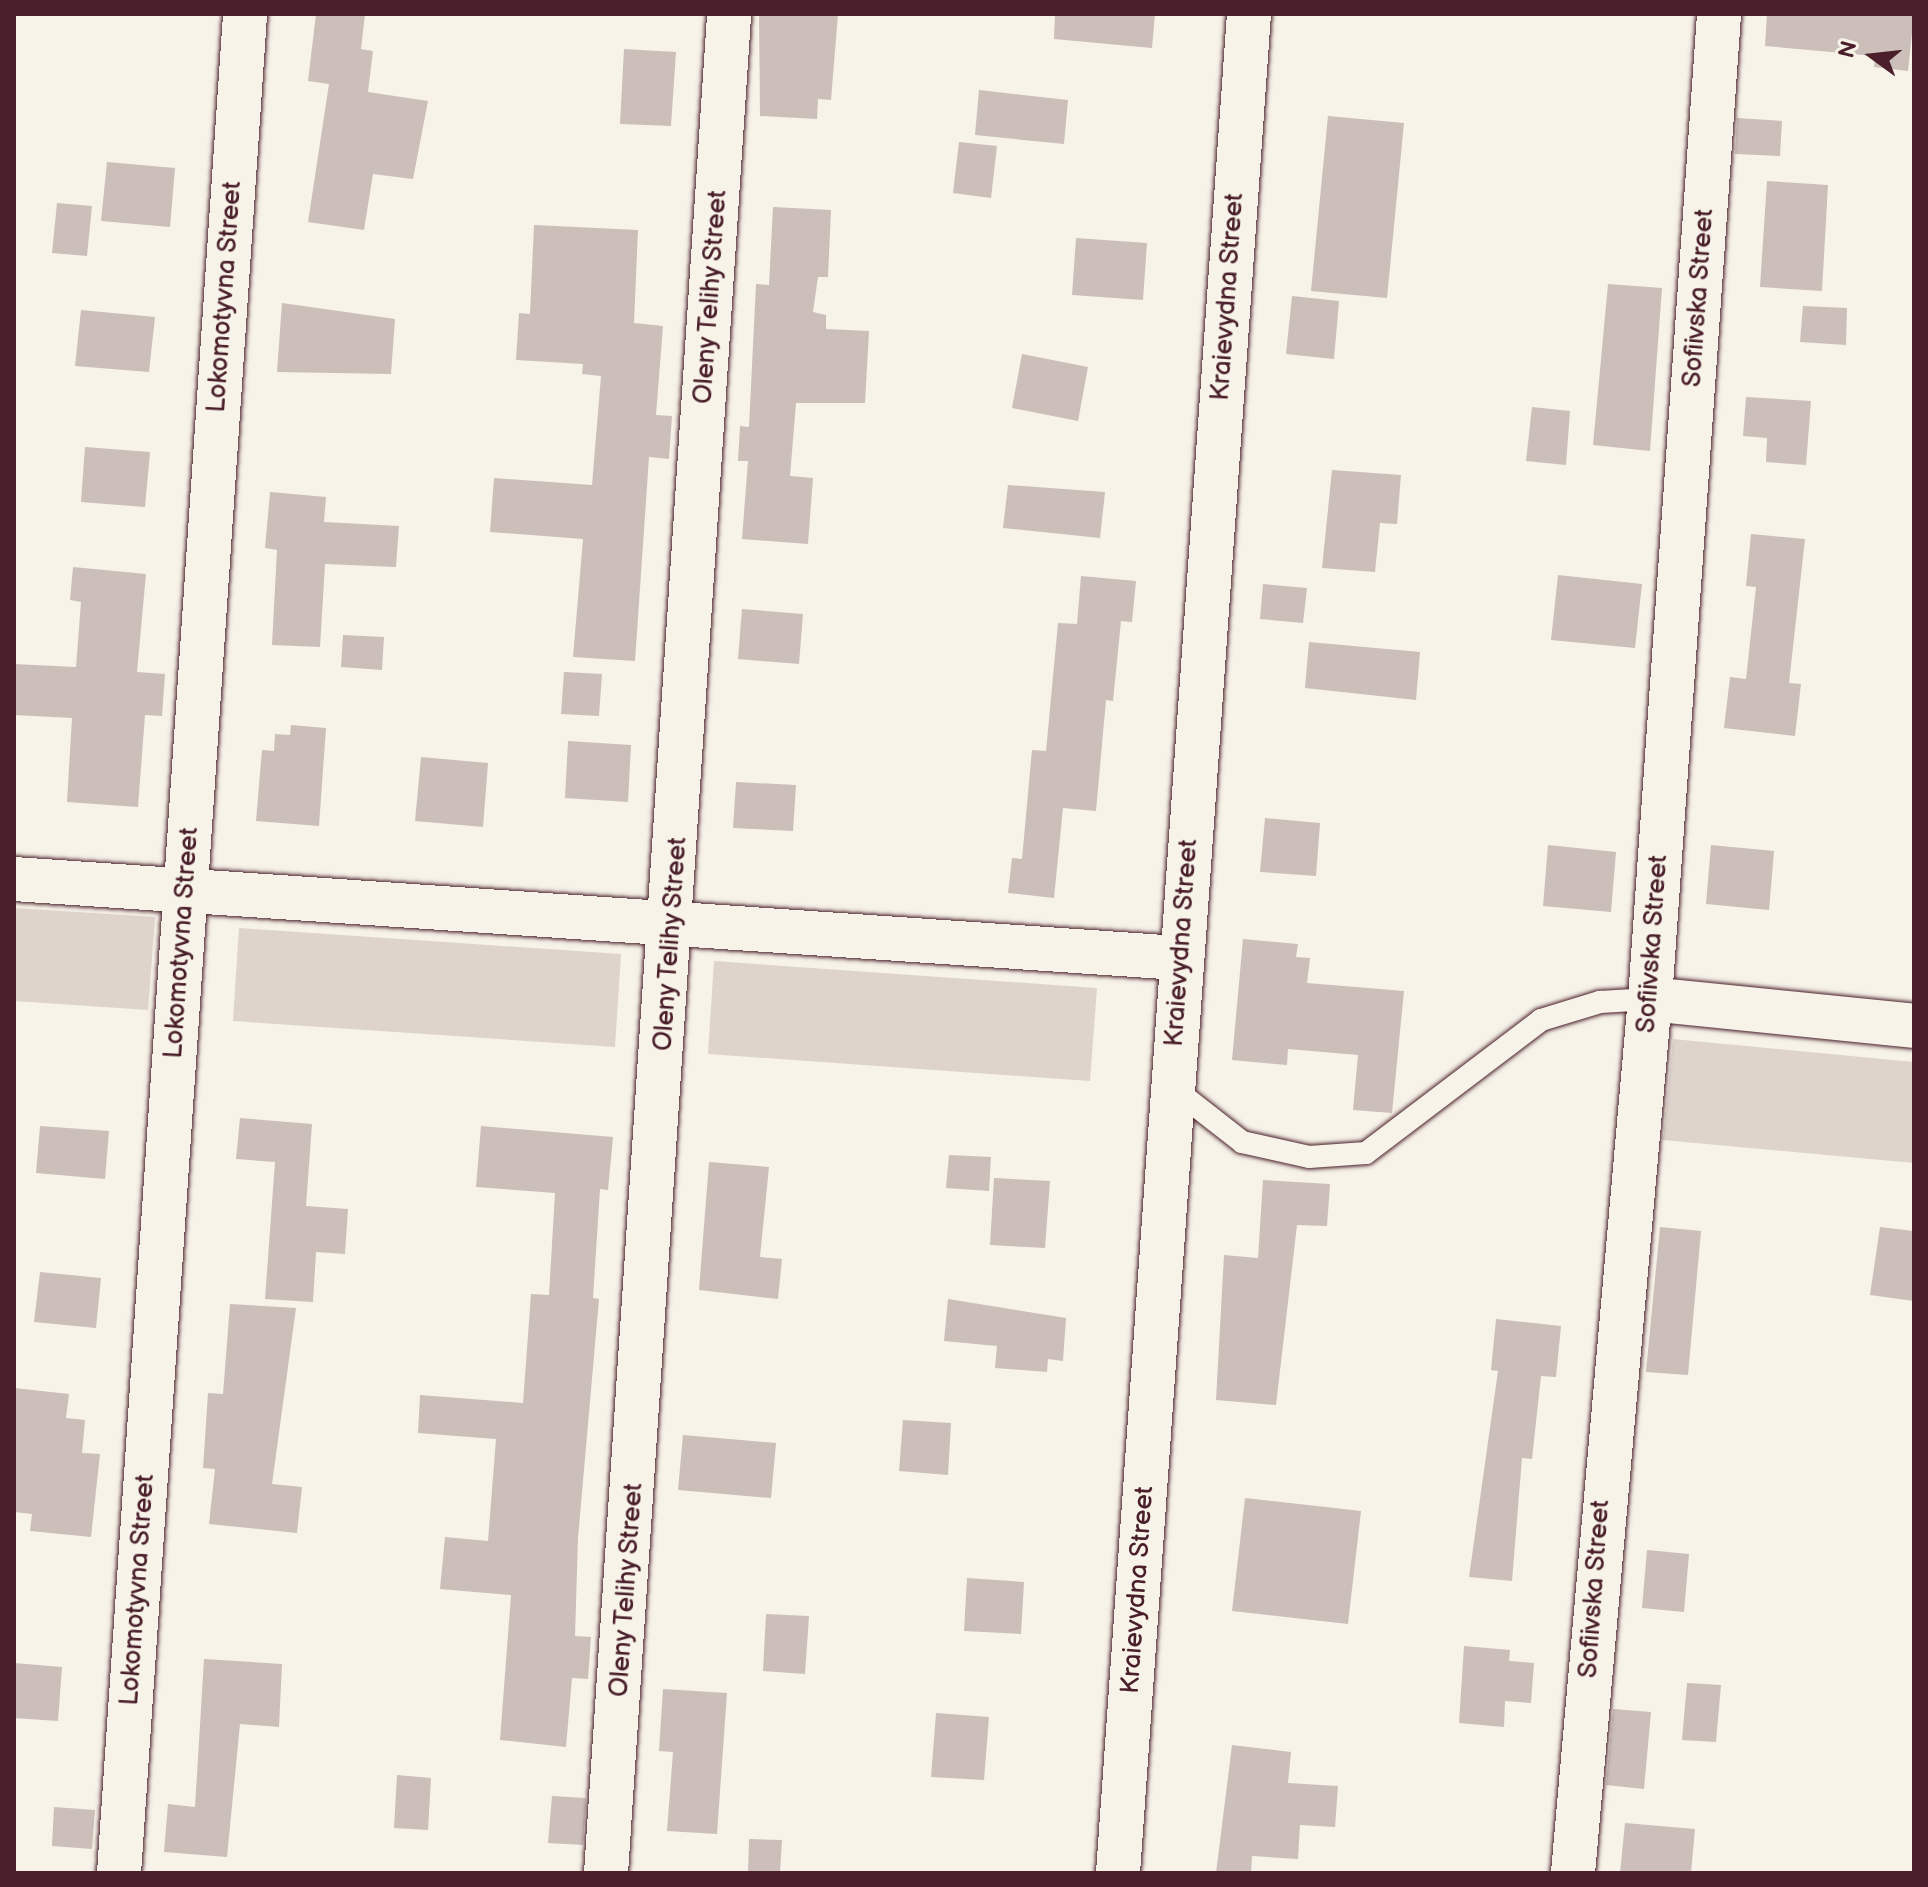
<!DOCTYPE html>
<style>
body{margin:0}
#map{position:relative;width:1928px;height:1887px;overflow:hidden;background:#f7f3e8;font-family:"Balsamiq Sans",sans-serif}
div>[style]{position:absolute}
.green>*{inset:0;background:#ded4cc}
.building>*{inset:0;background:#ccbfb9}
.roads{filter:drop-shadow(0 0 2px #4a1f2b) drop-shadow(0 0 2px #4a1f2b)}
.service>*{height:22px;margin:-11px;padding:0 11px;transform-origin:11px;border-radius:11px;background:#f7f3e8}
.minor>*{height:44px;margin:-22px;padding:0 22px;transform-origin:22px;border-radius:22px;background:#f7f3e8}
span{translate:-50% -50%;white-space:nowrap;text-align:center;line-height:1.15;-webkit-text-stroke:8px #f7f3e8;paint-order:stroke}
.street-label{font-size:26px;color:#4a1f2b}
.frame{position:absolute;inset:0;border:16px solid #4a1f2b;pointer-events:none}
.north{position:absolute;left:1832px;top:16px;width:80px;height:80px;-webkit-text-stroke:6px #f7f3e8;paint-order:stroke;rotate:285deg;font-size:22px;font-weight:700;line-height:32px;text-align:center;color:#4a1f2b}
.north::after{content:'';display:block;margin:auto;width:28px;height:36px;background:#4a1f2b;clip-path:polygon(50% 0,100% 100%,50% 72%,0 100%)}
</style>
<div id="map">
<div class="green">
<div style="clip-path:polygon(14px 908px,155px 917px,148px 1010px,14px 1001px)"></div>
<div style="clip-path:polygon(239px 928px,621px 954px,615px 1047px,233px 1021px)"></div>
<div style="clip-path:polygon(714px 961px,1097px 988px,1090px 1081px,708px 1054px)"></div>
<div style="clip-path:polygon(1673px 1039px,1914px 1062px,1914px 1163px,1663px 1140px)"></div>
</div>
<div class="building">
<div style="clip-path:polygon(316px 14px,365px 14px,361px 49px,373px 51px,368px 92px,428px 101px,413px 179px,373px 174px,364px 230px,308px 222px,329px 84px,308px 81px)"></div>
<div style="clip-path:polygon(759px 14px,838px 14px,831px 100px,818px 99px,817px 119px,760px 116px)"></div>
<div style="clip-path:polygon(1055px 14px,1155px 14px,1152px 48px,1054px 39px)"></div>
<div style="clip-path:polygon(1767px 14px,1914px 14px,1908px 71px,1874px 67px,1875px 56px,1765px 46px)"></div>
<div style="clip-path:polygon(624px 49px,676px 52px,671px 126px,620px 124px)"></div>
<div style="clip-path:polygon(979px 90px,1068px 100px,1064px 144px,975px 135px)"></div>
<div style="clip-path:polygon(1328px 116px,1404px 123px,1387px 298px,1311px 291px)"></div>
<div style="clip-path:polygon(1737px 118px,1782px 121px,1780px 156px,1735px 154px)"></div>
<div style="clip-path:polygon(959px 142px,997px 146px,991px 198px,953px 193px)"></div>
<div style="clip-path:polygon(107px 162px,175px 168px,170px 227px,101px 221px)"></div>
<div style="clip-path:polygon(1767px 181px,1828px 185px,1822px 291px,1760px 287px)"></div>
<div style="clip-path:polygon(57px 203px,92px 206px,87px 256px,52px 253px)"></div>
<div style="clip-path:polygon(773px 207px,831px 210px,828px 277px,818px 277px,813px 312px,826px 315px,826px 329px,869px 331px,865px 403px,796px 403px,790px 476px,813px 478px,808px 544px,742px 539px,748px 461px,738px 461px,740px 426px,749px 427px,756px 284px,769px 285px)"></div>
<div style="clip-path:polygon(534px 225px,638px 230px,634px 323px,663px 326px,656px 415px,672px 416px,669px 459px,649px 457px,635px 661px,573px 657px,583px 539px,490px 532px,494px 478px,592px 485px,601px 376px,582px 374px,583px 364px,516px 360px,519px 313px,530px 314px)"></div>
<div style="clip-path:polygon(1076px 238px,1147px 243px,1143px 300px,1072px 295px)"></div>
<div style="clip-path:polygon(1608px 284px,1662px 288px,1650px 451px,1593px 445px)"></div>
<div style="clip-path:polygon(1292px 296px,1339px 301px,1334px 359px,1286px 354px)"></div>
<div style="clip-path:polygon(282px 303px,395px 319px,391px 374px,277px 372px)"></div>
<div style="clip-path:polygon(1803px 306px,1847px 308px,1846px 345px,1800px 342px)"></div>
<div style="clip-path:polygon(81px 310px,155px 317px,149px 372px,75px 366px)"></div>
<div style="clip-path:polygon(1022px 354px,1088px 367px,1078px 421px,1012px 408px)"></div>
<div style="clip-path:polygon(1746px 397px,1811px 401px,1806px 465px,1766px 462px,1767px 438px,1743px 436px)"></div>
<div style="clip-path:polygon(1532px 407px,1570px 411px,1566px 465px,1526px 461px)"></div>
<div style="clip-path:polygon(85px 447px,150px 452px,145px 507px,81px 502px)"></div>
<div style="clip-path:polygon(1332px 470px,1401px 475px,1397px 524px,1380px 523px,1375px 572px,1322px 568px)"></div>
<div style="clip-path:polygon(1008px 485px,1105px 492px,1100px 538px,1003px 528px)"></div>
<div style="clip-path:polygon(270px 492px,326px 497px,324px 522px,399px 526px,396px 567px,325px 564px,320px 647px,272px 645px,277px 550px,265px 548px)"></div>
<div style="clip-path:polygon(1751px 534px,1805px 539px,1789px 683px,1801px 684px,1795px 736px,1724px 728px,1730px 677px,1746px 679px,1756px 587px,1746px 586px)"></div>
<div style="clip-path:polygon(73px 567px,146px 574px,137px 672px,165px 674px,162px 716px,145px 715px,138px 807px,67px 802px,72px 718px,14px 715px,14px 664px,76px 667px,81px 602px,70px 600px)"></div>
<div style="clip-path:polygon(1558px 575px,1642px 584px,1635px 648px,1551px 640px)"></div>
<div style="clip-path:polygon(1081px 576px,1136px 581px,1132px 622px,1121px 621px,1113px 701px,1106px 700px,1096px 811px,1063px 808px,1054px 898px,1008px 893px,1012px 858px,1022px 859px,1032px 750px,1046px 751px,1058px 623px,1077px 624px)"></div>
<div style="clip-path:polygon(1263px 584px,1307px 588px,1303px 623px,1260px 619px)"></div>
<div style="clip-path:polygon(742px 609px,803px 614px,799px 664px,738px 659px)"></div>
<div style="clip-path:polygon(343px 635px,384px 637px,382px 670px,341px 667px)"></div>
<div style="clip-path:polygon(1309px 642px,1420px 652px,1416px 700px,1305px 688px)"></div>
<div style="clip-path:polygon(564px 672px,602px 674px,599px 716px,561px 714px)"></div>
<div style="clip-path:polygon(291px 725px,326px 728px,319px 826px,256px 821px,262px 750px,274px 751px,275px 734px,290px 735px)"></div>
<div style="clip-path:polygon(568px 741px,631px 745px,628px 802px,565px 798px)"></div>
<div style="clip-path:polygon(421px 757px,488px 763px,483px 827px,415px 821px)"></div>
<div style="clip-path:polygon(736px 782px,796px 785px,793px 831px,733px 828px)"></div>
<div style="clip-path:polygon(1265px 818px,1320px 823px,1316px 876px,1260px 872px)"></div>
<div style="clip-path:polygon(1548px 845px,1616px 852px,1611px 912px,1543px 906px)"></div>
<div style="clip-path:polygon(1711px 845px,1774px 851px,1769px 910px,1706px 904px)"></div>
<div style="clip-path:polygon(1243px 939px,1298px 944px,1296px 957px,1310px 958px,1307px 983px,1404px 991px,1392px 1113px,1353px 1110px,1358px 1055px,1288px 1049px,1287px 1065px,1232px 1060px)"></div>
<div style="clip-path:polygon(240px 1118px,312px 1124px,306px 1206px,348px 1209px,345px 1254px,316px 1252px,313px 1302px,265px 1299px,275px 1162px,236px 1159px)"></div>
<div style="clip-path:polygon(40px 1126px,109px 1131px,105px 1179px,36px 1173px)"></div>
<div style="clip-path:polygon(481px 1126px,613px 1137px,608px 1190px,600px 1189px,593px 1298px,599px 1299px,578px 1538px,575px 1636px,591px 1637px,588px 1679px,572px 1678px,566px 1747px,500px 1740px,511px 1595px,440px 1589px,445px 1537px,488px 1541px,496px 1439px,418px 1433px,420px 1395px,523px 1403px,531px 1294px,549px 1295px,555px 1193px,476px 1187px)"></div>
<div style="clip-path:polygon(949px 1155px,991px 1157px,989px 1191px,946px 1188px)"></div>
<div style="clip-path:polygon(709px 1162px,769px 1167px,760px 1257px,782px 1259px,778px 1299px,699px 1290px)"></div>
<div style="clip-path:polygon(994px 1178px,1050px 1181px,1045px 1248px,990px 1245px)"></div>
<div style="clip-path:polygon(1263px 1180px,1330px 1184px,1327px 1226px,1297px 1225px,1276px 1405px,1216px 1400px,1224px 1255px,1258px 1258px)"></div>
<div style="clip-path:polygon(1660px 1227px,1701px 1231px,1688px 1375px,1646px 1372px)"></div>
<div style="clip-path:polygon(1880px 1227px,1914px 1231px,1914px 1301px,1870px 1295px)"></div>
<div style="clip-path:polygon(40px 1272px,101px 1278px,96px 1328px,34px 1322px)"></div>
<div style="clip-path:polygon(948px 1299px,1066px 1318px,1063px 1361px,1048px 1359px,1047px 1372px,995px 1368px,997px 1346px,944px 1341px)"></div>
<div style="clip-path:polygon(230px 1304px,296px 1308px,272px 1484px,302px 1487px,297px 1533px,209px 1524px,215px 1469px,203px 1468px,208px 1393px,223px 1394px)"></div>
<div style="clip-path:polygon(1496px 1319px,1561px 1326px,1556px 1377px,1541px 1376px,1532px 1459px,1522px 1458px,1512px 1581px,1469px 1577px,1498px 1371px,1491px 1370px)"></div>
<div style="clip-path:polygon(14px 1388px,69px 1394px,66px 1418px,85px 1420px,82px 1453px,100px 1454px,91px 1537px,30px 1531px,32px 1514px,14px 1512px)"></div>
<div style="clip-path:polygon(903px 1420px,951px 1423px,948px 1475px,899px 1471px)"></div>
<div style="clip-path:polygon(683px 1435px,776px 1443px,771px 1498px,678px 1490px)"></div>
<div style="clip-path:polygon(1245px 1498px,1361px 1511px,1348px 1624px,1232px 1611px)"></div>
<div style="clip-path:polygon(1647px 1550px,1689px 1554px,1684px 1612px,1642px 1608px)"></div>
<div style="clip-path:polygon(967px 1578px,1024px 1582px,1021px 1634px,964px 1631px)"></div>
<div style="clip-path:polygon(766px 1614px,809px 1616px,805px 1674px,763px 1671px)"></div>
<div style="clip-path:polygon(1464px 1646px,1510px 1650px,1509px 1661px,1534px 1663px,1531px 1703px,1505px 1701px,1504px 1727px,1459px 1723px)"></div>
<div style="clip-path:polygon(204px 1659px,282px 1664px,279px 1727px,240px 1724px,227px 1857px,164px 1852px,168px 1804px,195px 1807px)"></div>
<div style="clip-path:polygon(14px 1663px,62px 1667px,58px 1721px,14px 1718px)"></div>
<div style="clip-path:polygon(1687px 1683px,1721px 1685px,1716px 1742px,1682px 1740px)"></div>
<div style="clip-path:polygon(663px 1689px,727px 1693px,717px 1834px,667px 1831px,673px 1752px,659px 1751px)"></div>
<div style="clip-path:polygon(1613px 1709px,1651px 1712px,1644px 1789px,1606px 1785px)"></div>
<div style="clip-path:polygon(936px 1713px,989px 1717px,984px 1780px,931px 1777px)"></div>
<div style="clip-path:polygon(1232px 1745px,1291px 1752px,1288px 1783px,1338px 1786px,1335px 1827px,1300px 1825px,1298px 1859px,1252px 1856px,1251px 1873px,1216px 1873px)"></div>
<div style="clip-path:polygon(397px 1775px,431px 1778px,428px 1830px,394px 1828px)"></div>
<div style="clip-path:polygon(552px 1796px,586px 1798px,583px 1845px,548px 1843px)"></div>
<div style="clip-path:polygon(54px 1807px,95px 1810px,92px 1849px,52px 1846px)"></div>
<div style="clip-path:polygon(1625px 1823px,1695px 1829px,1691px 1873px,1620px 1873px)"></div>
<div style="clip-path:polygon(749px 1839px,782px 1840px,780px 1873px,748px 1873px)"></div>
</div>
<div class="roads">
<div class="service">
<div style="left:1173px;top:1088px;width:88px;rotate:38deg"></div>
<div style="left:1242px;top:1142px;width:69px;rotate:12.6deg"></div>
<div style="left:1309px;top:1157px;width:57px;rotate:-4deg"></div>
<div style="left:1366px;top:1153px;width:220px;rotate:-37.2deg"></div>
<div style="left:1541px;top:1020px;width:62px;rotate:-17deg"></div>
<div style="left:1600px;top:1002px;width:50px;rotate:-3.4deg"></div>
</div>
<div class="minor">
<div style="left:14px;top:879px;width:1169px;rotate:3.88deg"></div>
<div style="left:1650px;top:999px;width:265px;rotate:5.8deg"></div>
<div style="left:119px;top:1873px;width:1863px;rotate:-86.12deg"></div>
<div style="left:606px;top:1873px;width:1863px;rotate:-86.21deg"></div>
<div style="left:1118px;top:1873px;width:1864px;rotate:-85.97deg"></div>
<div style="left:1573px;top:1873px;width:877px;rotate:-84.97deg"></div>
<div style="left:1650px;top:999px;width:987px;rotate:-85.99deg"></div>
</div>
</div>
<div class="street-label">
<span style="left:225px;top:297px;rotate:-86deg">Lokomotyvna Street</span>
<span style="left:711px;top:297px;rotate:-86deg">Oleny Telihy Street</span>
<span style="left:1228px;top:297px;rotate:-86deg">Kraievydna Street</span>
<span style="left:1699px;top:298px;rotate:-86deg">Sofiivska Street</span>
<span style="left:182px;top:943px;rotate:-86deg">Lokomotyvna Street</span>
<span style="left:1182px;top:943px;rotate:-86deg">Kraievydna Street</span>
<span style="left:671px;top:944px;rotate:-86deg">Oleny Telihy Street</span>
<span style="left:1653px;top:944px;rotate:-86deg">Sofiivska Street</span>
<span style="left:1595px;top:1589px;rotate:-86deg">Sofiivska Street</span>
<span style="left:138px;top:1590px;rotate:-86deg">Lokomotyvna Street</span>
<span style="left:627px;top:1590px;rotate:-86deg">Oleny Telihy Street</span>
<span style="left:1138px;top:1590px;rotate:-86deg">Kraievydna Street</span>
</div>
<div class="frame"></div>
<div class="north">N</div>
</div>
